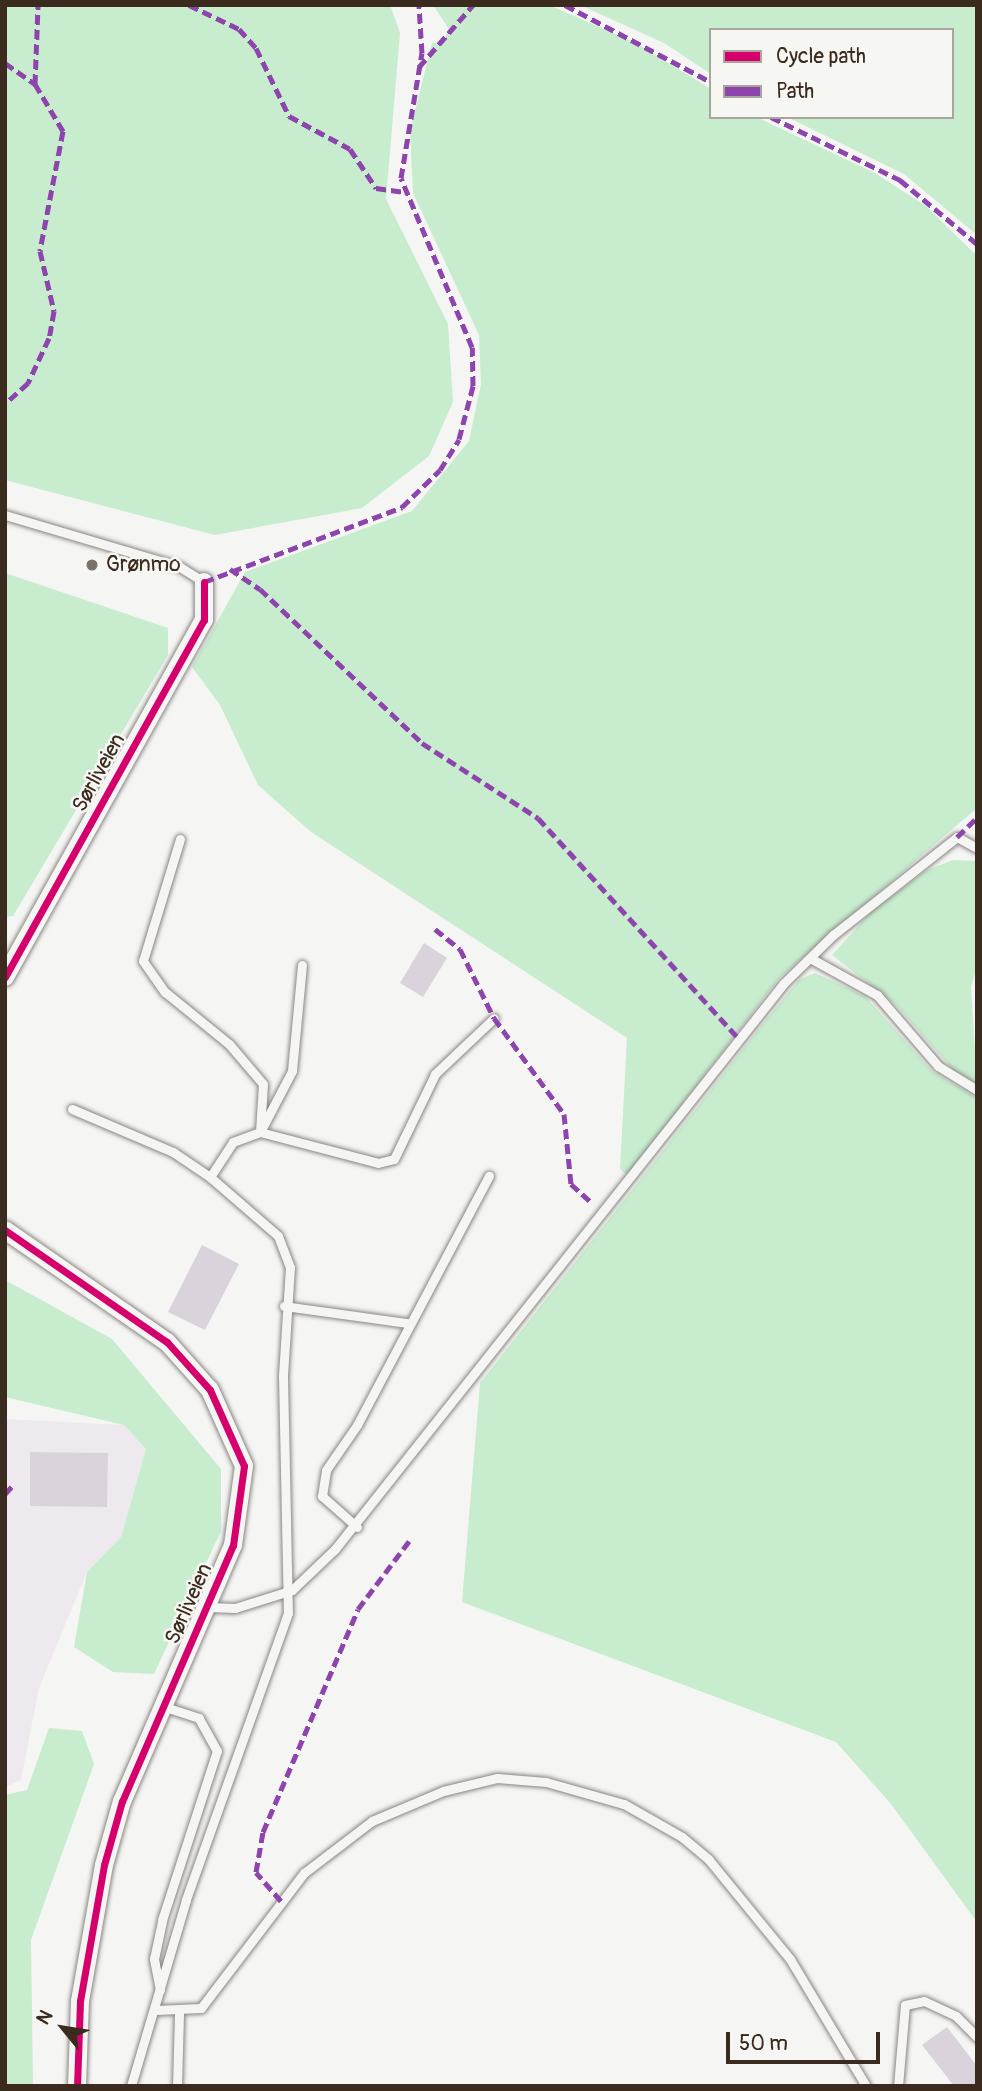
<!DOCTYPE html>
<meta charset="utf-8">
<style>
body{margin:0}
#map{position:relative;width:982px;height:2091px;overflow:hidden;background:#f5f5f3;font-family:Pangolin,sans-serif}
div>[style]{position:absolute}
.built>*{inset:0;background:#eee9ee}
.green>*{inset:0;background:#c7ecce}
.building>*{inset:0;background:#dad3db}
.roads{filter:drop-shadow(0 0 2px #8a8683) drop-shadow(0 0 2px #8a8683)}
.lane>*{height:9px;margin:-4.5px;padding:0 4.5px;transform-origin:4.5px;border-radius:4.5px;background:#f5f5f3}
.street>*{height:18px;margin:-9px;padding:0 9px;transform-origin:9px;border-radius:9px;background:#f5f5f3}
.quiet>*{height:5px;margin-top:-2.5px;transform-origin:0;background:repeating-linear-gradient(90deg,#8e44ad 0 10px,transparent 0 15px)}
.cycleway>*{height:7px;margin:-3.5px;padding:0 3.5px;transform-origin:3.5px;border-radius:3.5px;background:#d6006c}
.dots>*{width:19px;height:19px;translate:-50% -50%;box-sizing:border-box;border:4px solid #f6f6f2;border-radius:50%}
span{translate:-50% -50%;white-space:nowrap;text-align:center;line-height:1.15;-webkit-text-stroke:5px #f6f6f2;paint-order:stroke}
.poi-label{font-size:21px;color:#3b2a1e}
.left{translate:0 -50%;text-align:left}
.street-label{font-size:21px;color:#3b2a1e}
.frame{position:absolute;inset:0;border:7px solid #3b2a1e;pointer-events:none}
.legend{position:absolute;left:709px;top:28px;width:245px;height:91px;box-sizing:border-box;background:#f6f6f2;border:2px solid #aba49d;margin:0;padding:9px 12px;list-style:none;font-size:21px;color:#3b2a1e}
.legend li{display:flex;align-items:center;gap:14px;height:35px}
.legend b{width:35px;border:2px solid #aba49d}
.north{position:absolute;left:28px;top:1993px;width:70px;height:70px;-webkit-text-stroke:5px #f6f6f2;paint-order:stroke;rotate:300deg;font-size:19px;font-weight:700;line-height:28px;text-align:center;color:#3b2a1e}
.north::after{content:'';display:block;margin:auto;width:24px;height:32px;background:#3b2a1e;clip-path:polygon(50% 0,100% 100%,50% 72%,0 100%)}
.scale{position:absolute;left:726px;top:2032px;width:154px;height:32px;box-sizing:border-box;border:4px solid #3b2a1e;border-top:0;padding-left:9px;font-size:21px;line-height:24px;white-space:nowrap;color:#3b2a1e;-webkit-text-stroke:5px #f6f6f2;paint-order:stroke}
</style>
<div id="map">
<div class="built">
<div style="clip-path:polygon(5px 1419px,124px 1425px,146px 1449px,121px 1537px,87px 1572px,39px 1688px,21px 1780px,5px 1787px)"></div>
</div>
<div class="green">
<div style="clip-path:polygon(5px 5px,390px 5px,400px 33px,386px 199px,448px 324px,453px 402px,429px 456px,362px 508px,215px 535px,5px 480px)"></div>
<div style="clip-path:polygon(433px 5px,549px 5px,636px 43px,711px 89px,711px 117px,756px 117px,875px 173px,926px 206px,977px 256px,977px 808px,780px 977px,627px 1175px,620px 1169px,627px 1038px,311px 832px,258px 785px,220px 705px,192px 667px,245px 572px,412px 511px,469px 441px,481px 384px,479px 335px,413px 193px,410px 131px,432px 43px,442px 43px,449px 29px)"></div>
<div style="clip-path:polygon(580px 5px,977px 5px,977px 235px,904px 174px,787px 117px,952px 117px,952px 30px,711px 30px,711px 74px,664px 43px)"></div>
<div style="clip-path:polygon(5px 573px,168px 628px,168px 655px,13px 916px,5px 917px)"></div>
<div style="clip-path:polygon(953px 860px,977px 861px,977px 966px,971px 987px,977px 1084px,953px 1070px,896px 1005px,832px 955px,871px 912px,927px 870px)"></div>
<div style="clip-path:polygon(815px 973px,865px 996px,932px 1071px,977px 1098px,977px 1922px,891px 1804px,836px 1742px,462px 1602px,480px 1383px,769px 1016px,799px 980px)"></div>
<div style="clip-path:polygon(5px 1280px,112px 1339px,221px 1469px,221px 1531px,154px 1674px,113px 1672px,74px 1647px,87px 1572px,121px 1537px,146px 1449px,124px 1425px,5px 1397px)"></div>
<div style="clip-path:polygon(49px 1728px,82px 1731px,94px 1764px,31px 1940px,33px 2086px,5px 2086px,5px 1795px,27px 1790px)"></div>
</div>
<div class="building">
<div style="clip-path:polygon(424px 943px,447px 958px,423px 997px,400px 983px)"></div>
<div style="clip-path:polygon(202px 1245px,239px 1264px,205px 1330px,168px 1312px)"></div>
<div style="clip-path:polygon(30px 1452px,108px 1453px,107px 1507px,30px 1506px)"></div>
<div style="clip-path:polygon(947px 2027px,977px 2066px,977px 2086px,954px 2086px,922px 2045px)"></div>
</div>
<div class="roads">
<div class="lane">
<div style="left:5px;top:515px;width:183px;rotate:16.5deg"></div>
<div style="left:180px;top:567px;width:28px;rotate:32deg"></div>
<div style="left:180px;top:839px;width:127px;rotate:106.9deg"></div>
<div style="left:143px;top:961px;width:38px;rotate:55deg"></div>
<div style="left:165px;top:992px;width:82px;rotate:39.1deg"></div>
<div style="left:229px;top:1044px;width:52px;rotate:49.6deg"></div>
<div style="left:263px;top:1084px;width:48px;rotate:93.6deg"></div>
<div style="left:260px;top:1132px;width:29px;rotate:160deg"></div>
<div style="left:233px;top:1142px;width:42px;rotate:123.3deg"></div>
<div style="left:810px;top:958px;width:77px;rotate:28.9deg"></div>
<div style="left:877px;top:995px;width:94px;rotate:49.3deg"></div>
<div style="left:938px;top:1066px;width:46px;rotate:31.6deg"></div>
<div style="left:302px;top:965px;width:106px;rotate:95.4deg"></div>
<div style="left:292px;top:1071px;width:69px;rotate:117.7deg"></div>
<div style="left:260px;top:1132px;width:122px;rotate:14.7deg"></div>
<div style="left:378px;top:1163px;width:16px;rotate:-14deg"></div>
<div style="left:394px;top:1159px;width:94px;rotate:-64.2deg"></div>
<div style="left:435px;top:1074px;width:81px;rotate:-43.5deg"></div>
<div style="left:72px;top:1109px;width:110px;rotate:23.1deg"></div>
<div style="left:173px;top:1152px;width:45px;rotate:34deg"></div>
<div style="left:210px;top:1177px;width:90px;rotate:40.9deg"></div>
<div style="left:278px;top:1236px;width:33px;rotate:69deg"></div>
<div style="left:290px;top:1267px;width:109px;rotate:93.7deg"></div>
<div style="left:283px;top:1376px;width:237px;rotate:88.8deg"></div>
<div style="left:288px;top:1613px;width:305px;rotate:109.6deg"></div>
<div style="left:186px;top:1900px;width:194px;rotate:106.5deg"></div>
<div style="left:284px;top:1306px;width:124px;rotate:7.9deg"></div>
<div style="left:357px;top:1527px;width:47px;rotate:-138.5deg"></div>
<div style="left:322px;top:1496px;width:26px;rotate:-81deg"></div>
<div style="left:326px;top:1470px;width:55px;rotate:-55.4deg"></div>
<div style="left:357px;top:1425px;width:282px;rotate:-62.1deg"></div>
<div style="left:208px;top:1607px;width:27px;rotate:2deg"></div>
<div style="left:235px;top:1608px;width:60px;rotate:-17.5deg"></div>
<div style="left:292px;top:1590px;width:59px;rotate:-43.6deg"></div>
<div style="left:335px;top:1549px;width:722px;rotate:-51.58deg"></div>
<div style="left:784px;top:983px;width:69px;rotate:-44.4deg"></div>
<div style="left:833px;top:935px;width:158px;rotate:-38.3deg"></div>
<div style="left:957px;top:837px;width:23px;rotate:29deg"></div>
<div style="left:160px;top:1990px;width:32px;rotate:-101deg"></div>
<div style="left:154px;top:1959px;width:40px;rotate:-78deg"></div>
<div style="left:162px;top:1920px;width:178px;rotate:-72deg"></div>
<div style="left:217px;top:1751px;width:38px;rotate:-119deg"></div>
<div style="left:199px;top:1718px;width:39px;rotate:-162deg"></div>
<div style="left:156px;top:2010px;width:45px;rotate:-2.5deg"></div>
<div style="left:201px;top:2008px;width:170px;rotate:-52.7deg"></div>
<div style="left:304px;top:1873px;width:86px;rotate:-37.4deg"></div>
<div style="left:372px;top:1821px;width:77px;rotate:-22.9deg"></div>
<div style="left:443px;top:1791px;width:56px;rotate:-13.5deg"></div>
<div style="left:497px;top:1778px;width:49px;rotate:4.7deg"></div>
<div style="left:546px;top:1782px;width:81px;rotate:15.8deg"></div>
<div style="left:624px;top:1804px;width:67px;rotate:29.6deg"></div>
<div style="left:682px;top:1837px;width:35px;rotate:40deg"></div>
<div style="left:709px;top:1860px;width:128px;rotate:50.7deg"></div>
<div style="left:790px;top:1959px;width:148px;rotate:59.1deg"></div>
<div style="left:177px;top:2086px;width:72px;rotate:-88.4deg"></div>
<div style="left:898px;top:2086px;width:81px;rotate:-85.1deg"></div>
<div style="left:905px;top:2005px;width:19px;rotate:-12deg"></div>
<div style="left:924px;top:2001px;width:35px;rotate:25deg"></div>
<div style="left:956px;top:2016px;width:30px;rotate:45deg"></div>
</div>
<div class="street">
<div style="left:5px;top:977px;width:409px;rotate:-60.9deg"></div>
<div style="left:204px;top:620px;width:38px;rotate:-90deg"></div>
<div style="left:5px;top:1230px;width:197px;rotate:34.7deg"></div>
<div style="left:167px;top:1342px;width:64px;rotate:48.1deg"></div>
<div style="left:210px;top:1390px;width:83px;rotate:65.9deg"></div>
<div style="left:244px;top:1466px;width:80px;rotate:97.9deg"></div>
<div style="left:233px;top:1545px;width:279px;rotate:113.4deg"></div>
<div style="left:122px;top:1801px;width:66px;rotate:105.7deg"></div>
<div style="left:104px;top:1865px;width:138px;rotate:100deg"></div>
<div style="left:80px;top:2001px;width:85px;rotate:92deg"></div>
</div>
</div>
<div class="quiet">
<div style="left:189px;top:5px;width:55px;rotate:25.6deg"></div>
<div style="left:239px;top:29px;width:25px;rotate:48deg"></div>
<div style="left:256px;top:48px;width:76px;rotate:64.1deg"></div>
<div style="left:289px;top:116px;width:69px;rotate:28.4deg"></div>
<div style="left:350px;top:149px;width:47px;rotate:56.3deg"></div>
<div style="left:376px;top:188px;width:27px;rotate:8deg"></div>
<div style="left:565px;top:5px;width:165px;rotate:27.8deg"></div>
<div style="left:5px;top:63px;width:37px;rotate:35deg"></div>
<div style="left:35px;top:84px;width:55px;rotate:59.2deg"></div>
<div style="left:63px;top:131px;width:122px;rotate:100.9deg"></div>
<div style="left:40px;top:251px;width:62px;rotate:76.9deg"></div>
<div style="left:54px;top:311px;width:27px;rotate:100deg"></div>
<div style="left:49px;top:338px;width:50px;rotate:115deg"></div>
<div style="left:28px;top:383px;width:31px;rotate:138deg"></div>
<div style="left:419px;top:67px;width:82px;rotate:-48.9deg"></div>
<div style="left:35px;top:84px;width:79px;rotate:-87.8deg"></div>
<div style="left:771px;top:117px;width:144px;rotate:26deg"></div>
<div style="left:900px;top:180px;width:100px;rotate:39.7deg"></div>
<div style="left:230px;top:569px;width:36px;rotate:34deg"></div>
<div style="left:260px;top:589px;width:224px;rotate:43.5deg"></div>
<div style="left:422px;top:743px;width:138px;rotate:32.9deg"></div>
<div style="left:538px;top:818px;width:299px;rotate:47.7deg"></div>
<div style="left:204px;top:582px;width:212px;rotate:-20.7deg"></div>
<div style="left:402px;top:507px;width:53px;rotate:-44.2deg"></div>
<div style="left:440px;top:470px;width:36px;rotate:-58deg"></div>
<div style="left:459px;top:439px;width:55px;rotate:-75.2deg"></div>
<div style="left:473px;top:386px;width:39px;rotate:-91deg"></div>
<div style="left:472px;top:347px;width:183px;rotate:-112.8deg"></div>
<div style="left:401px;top:178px;width:127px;rotate:-80.5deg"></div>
<div style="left:422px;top:53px;width:48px;rotate:-93.6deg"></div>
<div style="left:957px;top:837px;width:28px;rotate:-44deg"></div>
<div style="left:435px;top:929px;width:32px;rotate:39deg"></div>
<div style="left:460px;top:949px;width:77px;rotate:63.8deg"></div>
<div style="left:494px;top:1018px;width:119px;rotate:53.9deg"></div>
<div style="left:564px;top:1114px;width:70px;rotate:84.3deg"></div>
<div style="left:571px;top:1184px;width:27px;rotate:42deg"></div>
<div style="left:5px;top:1494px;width:13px;rotate:-48deg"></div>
<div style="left:281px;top:1901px;width:38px;rotate:-131deg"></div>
<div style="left:256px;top:1872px;width:41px;rotate:-80.1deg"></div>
<div style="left:263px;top:1832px;width:242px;rotate:-66.9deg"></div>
<div style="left:358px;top:1609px;width:86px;rotate:-53deg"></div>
</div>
<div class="cycleway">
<div style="left:5px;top:977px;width:409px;rotate:-60.9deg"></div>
<div style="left:204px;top:620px;width:38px;rotate:-90deg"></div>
<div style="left:5px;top:1230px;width:197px;rotate:34.7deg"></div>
<div style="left:167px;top:1342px;width:64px;rotate:48.1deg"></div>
<div style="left:210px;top:1390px;width:83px;rotate:65.9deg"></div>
<div style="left:244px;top:1466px;width:80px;rotate:97.9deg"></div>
<div style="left:233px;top:1545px;width:279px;rotate:113.4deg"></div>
<div style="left:122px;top:1801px;width:66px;rotate:105.7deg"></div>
<div style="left:104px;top:1865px;width:138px;rotate:100deg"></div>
<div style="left:80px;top:2001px;width:85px;rotate:92deg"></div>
</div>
<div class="dots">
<div style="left:92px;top:565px;background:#7c7169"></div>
</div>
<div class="poi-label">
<span class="left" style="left:106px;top:565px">Grønmo</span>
</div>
<div class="street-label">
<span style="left:99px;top:773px;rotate:-61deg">Sørliveien</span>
<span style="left:189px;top:1604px;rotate:-66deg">Sørliveien</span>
</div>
<div class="frame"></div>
<ul class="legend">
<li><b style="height:9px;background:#d6006c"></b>Cycle path</li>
<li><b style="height:9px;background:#8e44ad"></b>Path</li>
</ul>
<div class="north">N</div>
<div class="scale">50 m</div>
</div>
